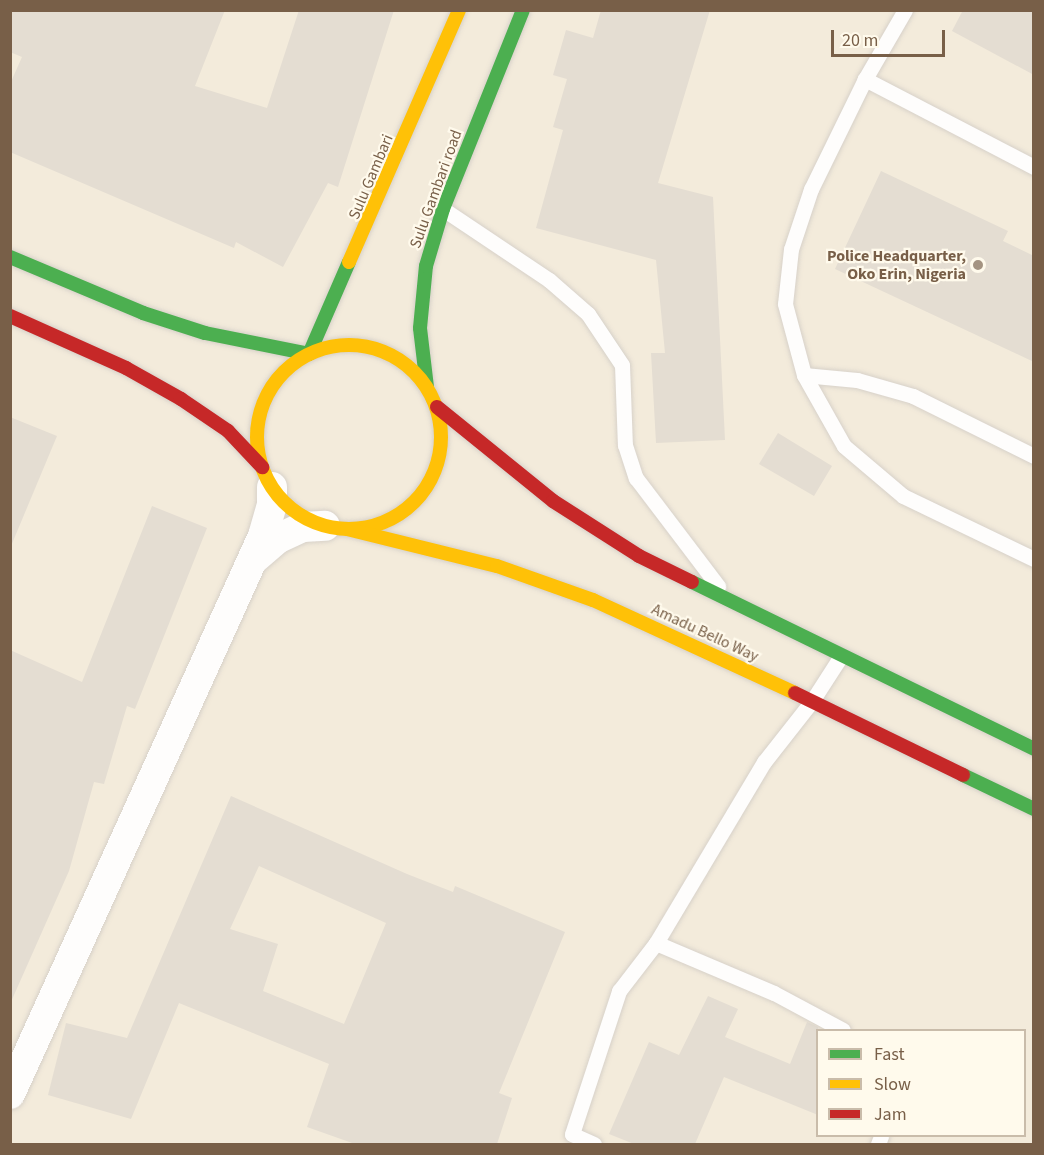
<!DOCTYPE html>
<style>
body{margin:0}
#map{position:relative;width:1044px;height:1155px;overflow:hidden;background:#f7f4eb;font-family:"Source Sans 3",sans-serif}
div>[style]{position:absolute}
.residential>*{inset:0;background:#f3ebdb}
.building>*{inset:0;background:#e4ddd2}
.roads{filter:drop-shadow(0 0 2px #d7d1c9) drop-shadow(0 0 2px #d7d1c9)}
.lane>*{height:15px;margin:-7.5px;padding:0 7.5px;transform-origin:7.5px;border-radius:7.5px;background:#fefdfc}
.street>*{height:30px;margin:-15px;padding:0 15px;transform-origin:15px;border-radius:15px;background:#fefdfc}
.fast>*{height:14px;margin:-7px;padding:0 7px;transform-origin:7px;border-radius:7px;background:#4caf50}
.slow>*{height:14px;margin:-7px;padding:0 7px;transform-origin:7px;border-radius:7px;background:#ffc107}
.slow>.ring{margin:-7px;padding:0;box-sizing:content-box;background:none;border:14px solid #ffc107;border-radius:50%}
.jam>*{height:14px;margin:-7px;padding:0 7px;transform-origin:7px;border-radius:7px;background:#c62828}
.dots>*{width:16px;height:16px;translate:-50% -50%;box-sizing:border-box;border:3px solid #fffaec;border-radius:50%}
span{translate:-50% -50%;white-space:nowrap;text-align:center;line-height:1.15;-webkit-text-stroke:4.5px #fffaec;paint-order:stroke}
.street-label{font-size:16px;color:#785f48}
.poi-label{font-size:16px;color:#785f48;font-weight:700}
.right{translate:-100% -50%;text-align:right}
.frame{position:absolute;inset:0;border:12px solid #785f48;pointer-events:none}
.legend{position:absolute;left:816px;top:1029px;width:210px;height:108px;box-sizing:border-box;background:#fffaec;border:2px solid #c9bcaa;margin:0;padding:8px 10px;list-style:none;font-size:18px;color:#785f48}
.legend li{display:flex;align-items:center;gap:12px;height:30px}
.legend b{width:30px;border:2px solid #c9bcaa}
.scale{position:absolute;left:831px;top:30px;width:114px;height:27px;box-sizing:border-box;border:3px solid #785f48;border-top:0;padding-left:8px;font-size:18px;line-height:21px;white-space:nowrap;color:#785f48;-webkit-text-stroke:4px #fffaec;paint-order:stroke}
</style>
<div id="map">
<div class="residential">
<div style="clip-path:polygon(evenodd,10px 11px,1033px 11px,1033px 1144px,11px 1144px,10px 11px,818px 1030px,1024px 1030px,1024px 1136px,818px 1136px,818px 1030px)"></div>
</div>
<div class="building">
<div style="clip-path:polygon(10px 10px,225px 10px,195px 86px,267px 108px,299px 10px,394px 10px,338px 187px,328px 183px,283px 267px,236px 242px,234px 248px,10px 152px,10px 84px,22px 57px,10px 52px)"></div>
<div style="clip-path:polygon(601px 10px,710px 10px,658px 183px,713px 197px,725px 440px,656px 443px,651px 353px,665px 353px,656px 260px,536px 228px,563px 130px,553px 127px,567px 79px,553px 75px,566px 30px,593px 38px)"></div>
<div style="clip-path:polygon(963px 10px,1034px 10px,1034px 75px,952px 31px)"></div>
<div style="clip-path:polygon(881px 171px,1008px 231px,1003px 241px,1034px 256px,1034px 362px,835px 269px)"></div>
<div style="clip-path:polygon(10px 417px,57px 436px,11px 546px,10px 546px)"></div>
<div style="clip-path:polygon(778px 433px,832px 466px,814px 496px,759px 464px)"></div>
<div style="clip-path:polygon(152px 506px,207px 528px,135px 709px,127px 706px,104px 784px,94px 782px,69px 871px,10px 1004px,10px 650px,82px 682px)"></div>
<div style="clip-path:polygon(evenodd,231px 796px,407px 874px,453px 892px,455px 886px,565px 932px,499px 1093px,512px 1098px,497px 1144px,355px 1144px,307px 1127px,329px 1064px,179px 1003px,131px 1119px,48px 1095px,66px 1023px,127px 1038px,231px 796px,259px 866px,386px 923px,344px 1024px,263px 991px,278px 944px,230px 929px,259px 866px)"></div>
<div style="clip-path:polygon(708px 996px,738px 1009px,725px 1037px,790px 1064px,807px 1022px,818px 1027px,818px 1115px,724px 1077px,695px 1144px,634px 1144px,609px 1134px,649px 1042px,679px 1055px)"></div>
</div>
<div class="roads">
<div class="lane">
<div style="left:865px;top:79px;width:80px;rotate:-59.9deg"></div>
<div style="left:1034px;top:167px;width:191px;rotate:-152.5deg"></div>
<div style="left:865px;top:79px;width:123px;rotate:116.1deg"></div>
<div style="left:811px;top:189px;width:63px;rotate:108.4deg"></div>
<div style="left:791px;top:249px;width:55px;rotate:96.2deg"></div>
<div style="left:785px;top:304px;width:73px;rotate:75deg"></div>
<div style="left:804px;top:375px;width:81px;rotate:60.6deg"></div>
<div style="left:844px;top:446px;width:77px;rotate:40.3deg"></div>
<div style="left:903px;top:496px;width:145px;rotate:25.7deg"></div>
<div style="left:443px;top:209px;width:128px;rotate:33.8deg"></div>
<div style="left:549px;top:280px;width:52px;rotate:41.1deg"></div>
<div style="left:588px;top:314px;width:61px;rotate:56.3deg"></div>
<div style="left:622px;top:365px;width:80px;rotate:87.9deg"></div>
<div style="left:625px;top:445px;width:35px;rotate:72deg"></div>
<div style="left:636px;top:478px;width:136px;rotate:52.8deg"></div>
<div style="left:804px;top:375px;width:53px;rotate:5.4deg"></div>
<div style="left:857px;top:380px;width:58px;rotate:15.9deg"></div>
<div style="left:913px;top:396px;width:135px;rotate:26.4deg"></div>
<div style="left:656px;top:943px;width:128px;rotate:23deg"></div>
<div style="left:774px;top:993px;width:78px;rotate:28.2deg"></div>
<div style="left:594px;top:1144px;width:24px;rotate:-156deg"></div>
<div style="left:572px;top:1134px;width:151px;rotate:-71.8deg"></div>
<div style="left:619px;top:991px;width:61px;rotate:-52.4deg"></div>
<div style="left:656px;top:943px;width:211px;rotate:-59.2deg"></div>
<div style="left:764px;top:762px;width:78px;rotate:-51.8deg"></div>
<div style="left:812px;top:701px;width:54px;rotate:-57.2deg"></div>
<div style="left:878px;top:1144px;width:9px;rotate:-69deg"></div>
</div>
<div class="street">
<div style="left:254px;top:559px;width:30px;rotate:-41deg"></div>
<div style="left:277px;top:539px;width:29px;rotate:-25deg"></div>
<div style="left:303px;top:527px;width:22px;rotate:-3deg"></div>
<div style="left:10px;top:1094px;width:613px;rotate:-65.61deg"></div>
<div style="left:263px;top:536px;width:32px;rotate:-74deg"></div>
<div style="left:272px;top:505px;width:18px;rotate:-90deg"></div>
</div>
<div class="fast">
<div style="left:10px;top:257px;width:144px;rotate:22.8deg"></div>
<div style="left:143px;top:313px;width:65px;rotate:17.9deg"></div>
<div style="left:205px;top:333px;width:106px;rotate:11.4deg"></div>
<div style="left:309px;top:354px;width:100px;rotate:-66.5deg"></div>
<div style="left:427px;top:387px;width:59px;rotate:-96.8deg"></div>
<div style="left:420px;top:328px;width:62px;rotate:-84.5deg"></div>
<div style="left:426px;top:266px;width:59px;rotate:-73.4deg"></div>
<div style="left:443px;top:209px;width:214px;rotate:-68.1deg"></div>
<div style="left:692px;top:582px;width:381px;rotate:26deg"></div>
<div style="left:963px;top:775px;width:79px;rotate:25.6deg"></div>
</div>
<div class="slow">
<div style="left:349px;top:262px;width:275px;rotate:-66.4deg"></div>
<div class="ring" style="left:257px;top:345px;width:170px;height:170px"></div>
<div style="left:347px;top:529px;width:154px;rotate:13.9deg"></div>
<div style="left:497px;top:566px;width:102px;rotate:19.5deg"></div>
<div style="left:593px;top:600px;width:222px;rotate:24.7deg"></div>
</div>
<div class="jam">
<div style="left:10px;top:316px;width:127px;rotate:24.1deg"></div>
<div style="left:126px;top:368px;width:63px;rotate:29.4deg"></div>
<div style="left:181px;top:399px;width:57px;rotate:34.2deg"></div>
<div style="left:228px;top:431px;width:50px;rotate:46.6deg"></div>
<div style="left:437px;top:407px;width:149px;rotate:39deg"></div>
<div style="left:553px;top:501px;width:102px;rotate:32.6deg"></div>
<div style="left:639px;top:556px;width:59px;rotate:26.1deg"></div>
<div style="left:795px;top:693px;width:187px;rotate:26deg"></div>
</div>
</div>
<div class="dots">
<div style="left:978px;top:265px;background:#a49381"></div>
</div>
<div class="street-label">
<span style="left:371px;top:177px;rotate:-67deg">Sulu Gambari</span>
<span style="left:436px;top:189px;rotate:-70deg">Sulu Gambari road</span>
<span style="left:705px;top:633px;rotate:25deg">Amadu Bello Way</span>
</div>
<div class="poi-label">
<span class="right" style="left:966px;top:265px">Police Headquarter,<br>Oko Erin, Nigeria</span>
</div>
<div class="frame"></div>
<ul class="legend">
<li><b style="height:8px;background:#4caf50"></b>Fast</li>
<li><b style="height:8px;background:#ffc107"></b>Slow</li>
<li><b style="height:8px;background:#c62828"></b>Jam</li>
</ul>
<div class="scale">20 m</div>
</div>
